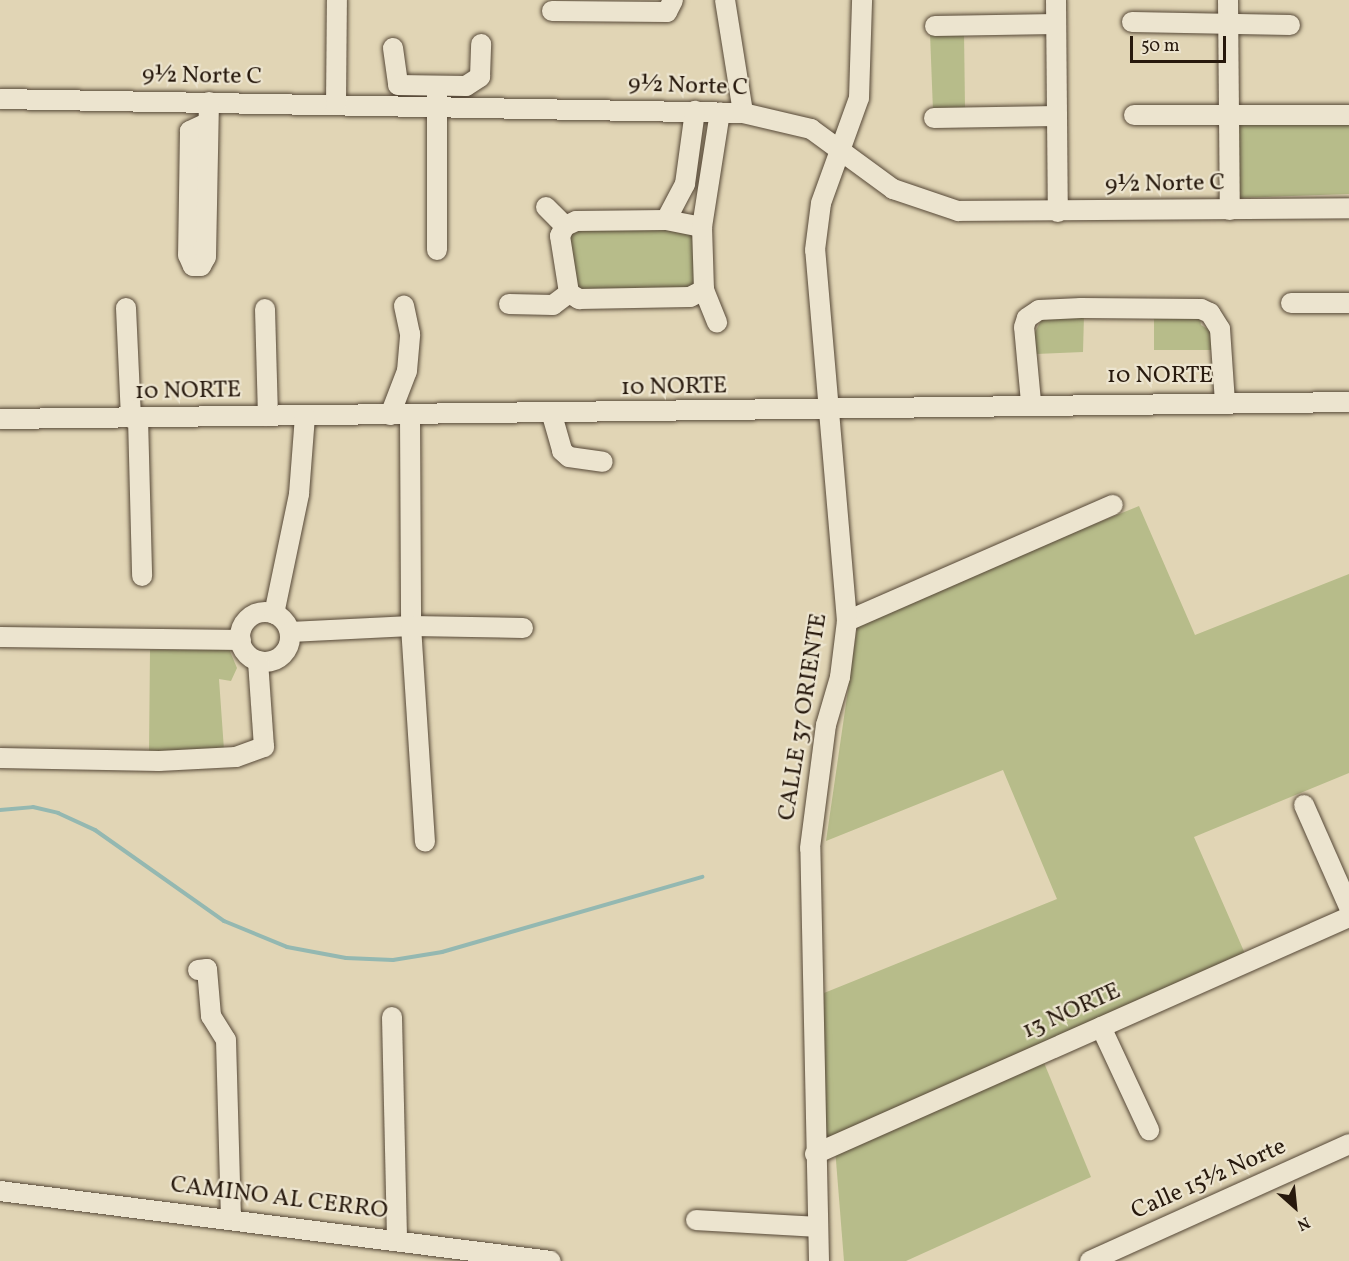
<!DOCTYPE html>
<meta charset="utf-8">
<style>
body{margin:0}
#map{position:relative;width:1349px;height:1261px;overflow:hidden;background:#e1d5b5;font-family:Vollkorn,serif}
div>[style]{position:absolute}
.green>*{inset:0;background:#b7bc8a}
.stream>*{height:4px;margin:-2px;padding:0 2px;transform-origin:2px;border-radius:2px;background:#94b8b1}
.roads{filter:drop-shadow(0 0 2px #564837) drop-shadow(0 0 2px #564837)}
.minor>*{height:20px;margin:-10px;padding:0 10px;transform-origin:10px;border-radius:10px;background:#ece4cf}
.minor>.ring{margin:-10px;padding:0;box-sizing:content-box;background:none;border:20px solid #ece4cf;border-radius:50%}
span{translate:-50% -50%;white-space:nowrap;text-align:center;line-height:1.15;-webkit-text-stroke:4.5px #ece4cf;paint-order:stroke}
.street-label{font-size:24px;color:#27190d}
.north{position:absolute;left:1265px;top:1177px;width:60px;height:60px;-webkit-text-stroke:4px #ece4cf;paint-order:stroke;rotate:153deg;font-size:16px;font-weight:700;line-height:24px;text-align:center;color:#27190d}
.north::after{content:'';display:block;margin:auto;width:21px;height:27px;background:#27190d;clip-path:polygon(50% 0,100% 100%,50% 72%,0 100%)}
.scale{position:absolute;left:1130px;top:36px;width:96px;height:27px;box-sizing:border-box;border:3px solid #27190d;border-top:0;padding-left:8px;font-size:18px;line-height:21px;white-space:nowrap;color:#27190d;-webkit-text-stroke:4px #ece4cf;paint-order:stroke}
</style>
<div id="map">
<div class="green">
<div style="clip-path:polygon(964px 32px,965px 108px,933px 111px,930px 33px)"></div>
<div style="clip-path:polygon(1349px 122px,1349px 194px,1238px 198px,1236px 123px)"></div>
<div style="clip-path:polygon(702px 227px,704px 290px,579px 299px,562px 229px)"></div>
<div style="clip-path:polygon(1154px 312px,1199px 313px,1201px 325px,1211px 331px,1213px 350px,1154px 350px)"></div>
<div style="clip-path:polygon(1084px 315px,1083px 352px,1036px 354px,1034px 334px,1042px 319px)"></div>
<div style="clip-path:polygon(1139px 506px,1195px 635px,1349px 574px,1349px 773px,1194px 837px,1246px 956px,823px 1145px,824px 993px,1057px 899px,1003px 770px,826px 841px,858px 621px)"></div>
<div style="clip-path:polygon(229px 649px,237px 668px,231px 681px,219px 679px,224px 750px,149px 753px,150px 650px)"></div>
<div style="clip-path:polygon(1040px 1053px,1091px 1177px,906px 1261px,844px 1261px,835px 1148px)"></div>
</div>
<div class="stream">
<div style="left:0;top:810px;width:33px;rotate:-5deg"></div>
<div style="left:33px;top:807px;width:26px;rotate:13deg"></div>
<div style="left:58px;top:813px;width:41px;rotate:24.7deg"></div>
<div style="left:95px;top:830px;width:158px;rotate:35.2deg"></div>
<div style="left:224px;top:921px;width:68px;rotate:22.4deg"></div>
<div style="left:287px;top:947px;width:60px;rotate:10.6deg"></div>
<div style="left:346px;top:958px;width:47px;rotate:2.4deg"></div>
<div style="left:393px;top:960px;width:50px;rotate:-9.3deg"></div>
<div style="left:442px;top:952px;width:271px;rotate:-16.1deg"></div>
</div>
<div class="roads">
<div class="minor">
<div style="left:725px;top:0;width:114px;rotate:80.9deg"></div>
<div style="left:1056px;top:0;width:212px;rotate:89.5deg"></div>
<div style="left:1228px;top:0;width:210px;rotate:89.5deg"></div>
<div style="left:552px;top:11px;width:115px;rotate:0.5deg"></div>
<div style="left:667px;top:12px;width:13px;rotate:-63deg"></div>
<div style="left:1132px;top:22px;width:158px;rotate:1.1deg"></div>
<div style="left:935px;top:26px;width:121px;rotate:-0.9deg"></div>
<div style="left:393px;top:48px;width:37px;rotate:82deg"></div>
<div style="left:398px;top:85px;width:68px;rotate:0.8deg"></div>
<div style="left:466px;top:86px;width:17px;rotate:-33deg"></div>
<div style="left:480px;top:77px;width:33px;rotate:-88deg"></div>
<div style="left:0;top:99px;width:743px;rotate:1.08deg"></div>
<div style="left:743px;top:113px;width:70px;rotate:13.2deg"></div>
<div style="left:811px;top:129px;width:102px;rotate:36.2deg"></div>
<div style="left:893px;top:189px;width:69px;rotate:18.7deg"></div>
<div style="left:958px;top:211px;width:391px;rotate:-0.4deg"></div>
<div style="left:336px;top:105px;width:105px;rotate:-89.5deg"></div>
<div style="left:1134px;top:115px;width:215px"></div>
<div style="left:934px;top:118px;width:123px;rotate:-0.9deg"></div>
<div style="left:207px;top:123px;width:19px;rotate:155deg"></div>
<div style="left:190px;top:131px;width:124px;rotate:90.9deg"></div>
<div style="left:188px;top:255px;width:12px;rotate:66deg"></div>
<div style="left:193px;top:266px;width:8px"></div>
<div style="left:201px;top:266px;width:10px;rotate:-61deg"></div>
<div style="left:206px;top:257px;width:155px;rotate:-88.9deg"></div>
<div style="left:546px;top:207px;width:27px;rotate:45deg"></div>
<div style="left:666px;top:220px;width:41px;rotate:-62.2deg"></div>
<div style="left:685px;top:184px;width:74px;rotate:-82.2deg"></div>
<div style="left:565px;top:226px;width:12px;rotate:-24deg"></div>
<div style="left:576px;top:221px;width:90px;rotate:-0.6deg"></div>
<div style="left:666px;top:220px;width:37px;rotate:11deg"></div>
<div style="left:565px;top:226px;width:11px;rotate:117deg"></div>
<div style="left:560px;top:236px;width:58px;rotate:81deg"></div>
<div style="left:437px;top:250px;width:163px;rotate:-90deg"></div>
<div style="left:704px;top:290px;width:63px;rotate:-91.8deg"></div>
<div style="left:702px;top:227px;width:116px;rotate:-81.1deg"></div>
<div style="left:704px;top:290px;width:35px;rotate:68deg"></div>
<div style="left:1291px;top:303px;width:58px"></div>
<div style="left:509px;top:304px;width:44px;rotate:1.3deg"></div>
<div style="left:553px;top:305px;width:20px;rotate:-37deg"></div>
<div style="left:569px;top:293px;width:12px;rotate:31deg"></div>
<div style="left:579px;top:299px;width:111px;rotate:-1deg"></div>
<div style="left:690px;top:297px;width:16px;rotate:-27deg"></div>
<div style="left:126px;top:308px;width:110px;rotate:87.4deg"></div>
<div style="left:265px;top:309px;width:107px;rotate:88.4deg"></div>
<div style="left:1031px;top:402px;width:75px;rotate:-95.3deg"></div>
<div style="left:1024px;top:327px;width:9px;rotate:-72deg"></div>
<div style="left:1027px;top:318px;width:14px;rotate:-34deg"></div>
<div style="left:1039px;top:310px;width:42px;rotate:-2.7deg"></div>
<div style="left:1081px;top:308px;width:120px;rotate:0.5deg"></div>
<div style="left:1201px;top:309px;width:10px;rotate:24deg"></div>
<div style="left:1210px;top:313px;width:19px;rotate:58deg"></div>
<div style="left:1220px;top:329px;width:73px;rotate:86.1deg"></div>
<div style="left:390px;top:415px;width:47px;rotate:-68.9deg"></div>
<div style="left:407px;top:371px;width:37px;rotate:-85deg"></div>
<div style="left:410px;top:334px;width:29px;rotate:-102deg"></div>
<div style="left:552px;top:415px;width:37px;rotate:74deg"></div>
<div style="left:562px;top:451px;width:9px;rotate:41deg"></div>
<div style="left:569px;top:457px;width:34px;rotate:8deg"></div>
<div style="left:410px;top:416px;width:210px;rotate:89.7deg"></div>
<div style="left:411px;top:626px;width:216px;rotate:86.3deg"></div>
<div style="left:138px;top:418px;width:158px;rotate:88.5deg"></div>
<div style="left:0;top:419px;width:1349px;rotate:-0.72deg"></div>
<div class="ring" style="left:240px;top:612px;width:30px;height:30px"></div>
<div style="left:274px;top:614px;width:123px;rotate:-78.2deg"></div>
<div style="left:299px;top:494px;width:78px;rotate:-85.6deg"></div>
<div style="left:847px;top:621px;width:290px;rotate:-23.6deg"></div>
<div style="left:290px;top:632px;width:121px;rotate:-2.8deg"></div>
<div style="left:411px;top:626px;width:112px;rotate:1deg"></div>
<div style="left:0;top:637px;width:241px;rotate:0.7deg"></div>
<div style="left:0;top:758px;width:159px;rotate:1.1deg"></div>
<div style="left:159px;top:761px;width:77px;rotate:-3deg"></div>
<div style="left:236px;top:757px;width:30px;rotate:-20deg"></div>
<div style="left:264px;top:747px;width:86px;rotate:-94deg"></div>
<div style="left:1304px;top:805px;width:111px;rotate:66.2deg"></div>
<div style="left:198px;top:970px;width:9px;rotate:-6deg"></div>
<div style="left:207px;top:969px;width:47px;rotate:85.1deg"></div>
<div style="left:211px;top:1016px;width:28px;rotate:58deg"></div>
<div style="left:226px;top:1040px;width:177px;rotate:88.4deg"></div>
<div style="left:392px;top:1017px;width:222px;rotate:88.7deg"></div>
<div style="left:1101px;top:1027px;width:114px;rotate:65deg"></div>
<div style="left:815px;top:1154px;width:584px;rotate:-23.93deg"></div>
<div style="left:0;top:1191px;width:555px;rotate:7.24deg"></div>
<div style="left:696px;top:1220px;width:122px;rotate:3.3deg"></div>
<div style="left:819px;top:1261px;width:413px;rotate:-91.2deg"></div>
<div style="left:810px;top:848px;width:124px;rotate:-82.6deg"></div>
<div style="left:826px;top:725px;width:50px;rotate:-73.7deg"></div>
<div style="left:840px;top:677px;width:56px;rotate:-82.9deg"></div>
<div style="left:847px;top:621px;width:372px;rotate:-94.9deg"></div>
<div style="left:815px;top:250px;width:47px;rotate:-82.7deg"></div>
<div style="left:821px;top:203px;width:112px;rotate:-70.1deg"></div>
<div style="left:859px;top:98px;width:98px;rotate:-88.2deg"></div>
<div style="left:1090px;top:1261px;width:284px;rotate:-24.3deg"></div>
</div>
</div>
<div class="street-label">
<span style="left:202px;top:77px;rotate:1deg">9½ Norte C</span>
<span style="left:688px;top:87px;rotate:2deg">9½ Norte C</span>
<span style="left:1165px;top:185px;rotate:-1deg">9½ Norte C</span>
<span style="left:1160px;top:377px">10 NORTE</span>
<span style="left:674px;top:388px;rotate:-1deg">10 NORTE</span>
<span style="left:188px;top:392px;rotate:-1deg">10 NORTE</span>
<span style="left:804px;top:717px;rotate:-81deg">CALLE 37 ORIENTE</span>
<span style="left:1072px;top:1012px;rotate:-24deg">13 NORTE</span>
<span style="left:1209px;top:1180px;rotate:-24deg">Calle 15½ Norte</span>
<span style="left:279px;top:1199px;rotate:7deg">CAMINO AL CERRO</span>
</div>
<div class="north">N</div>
<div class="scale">50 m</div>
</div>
